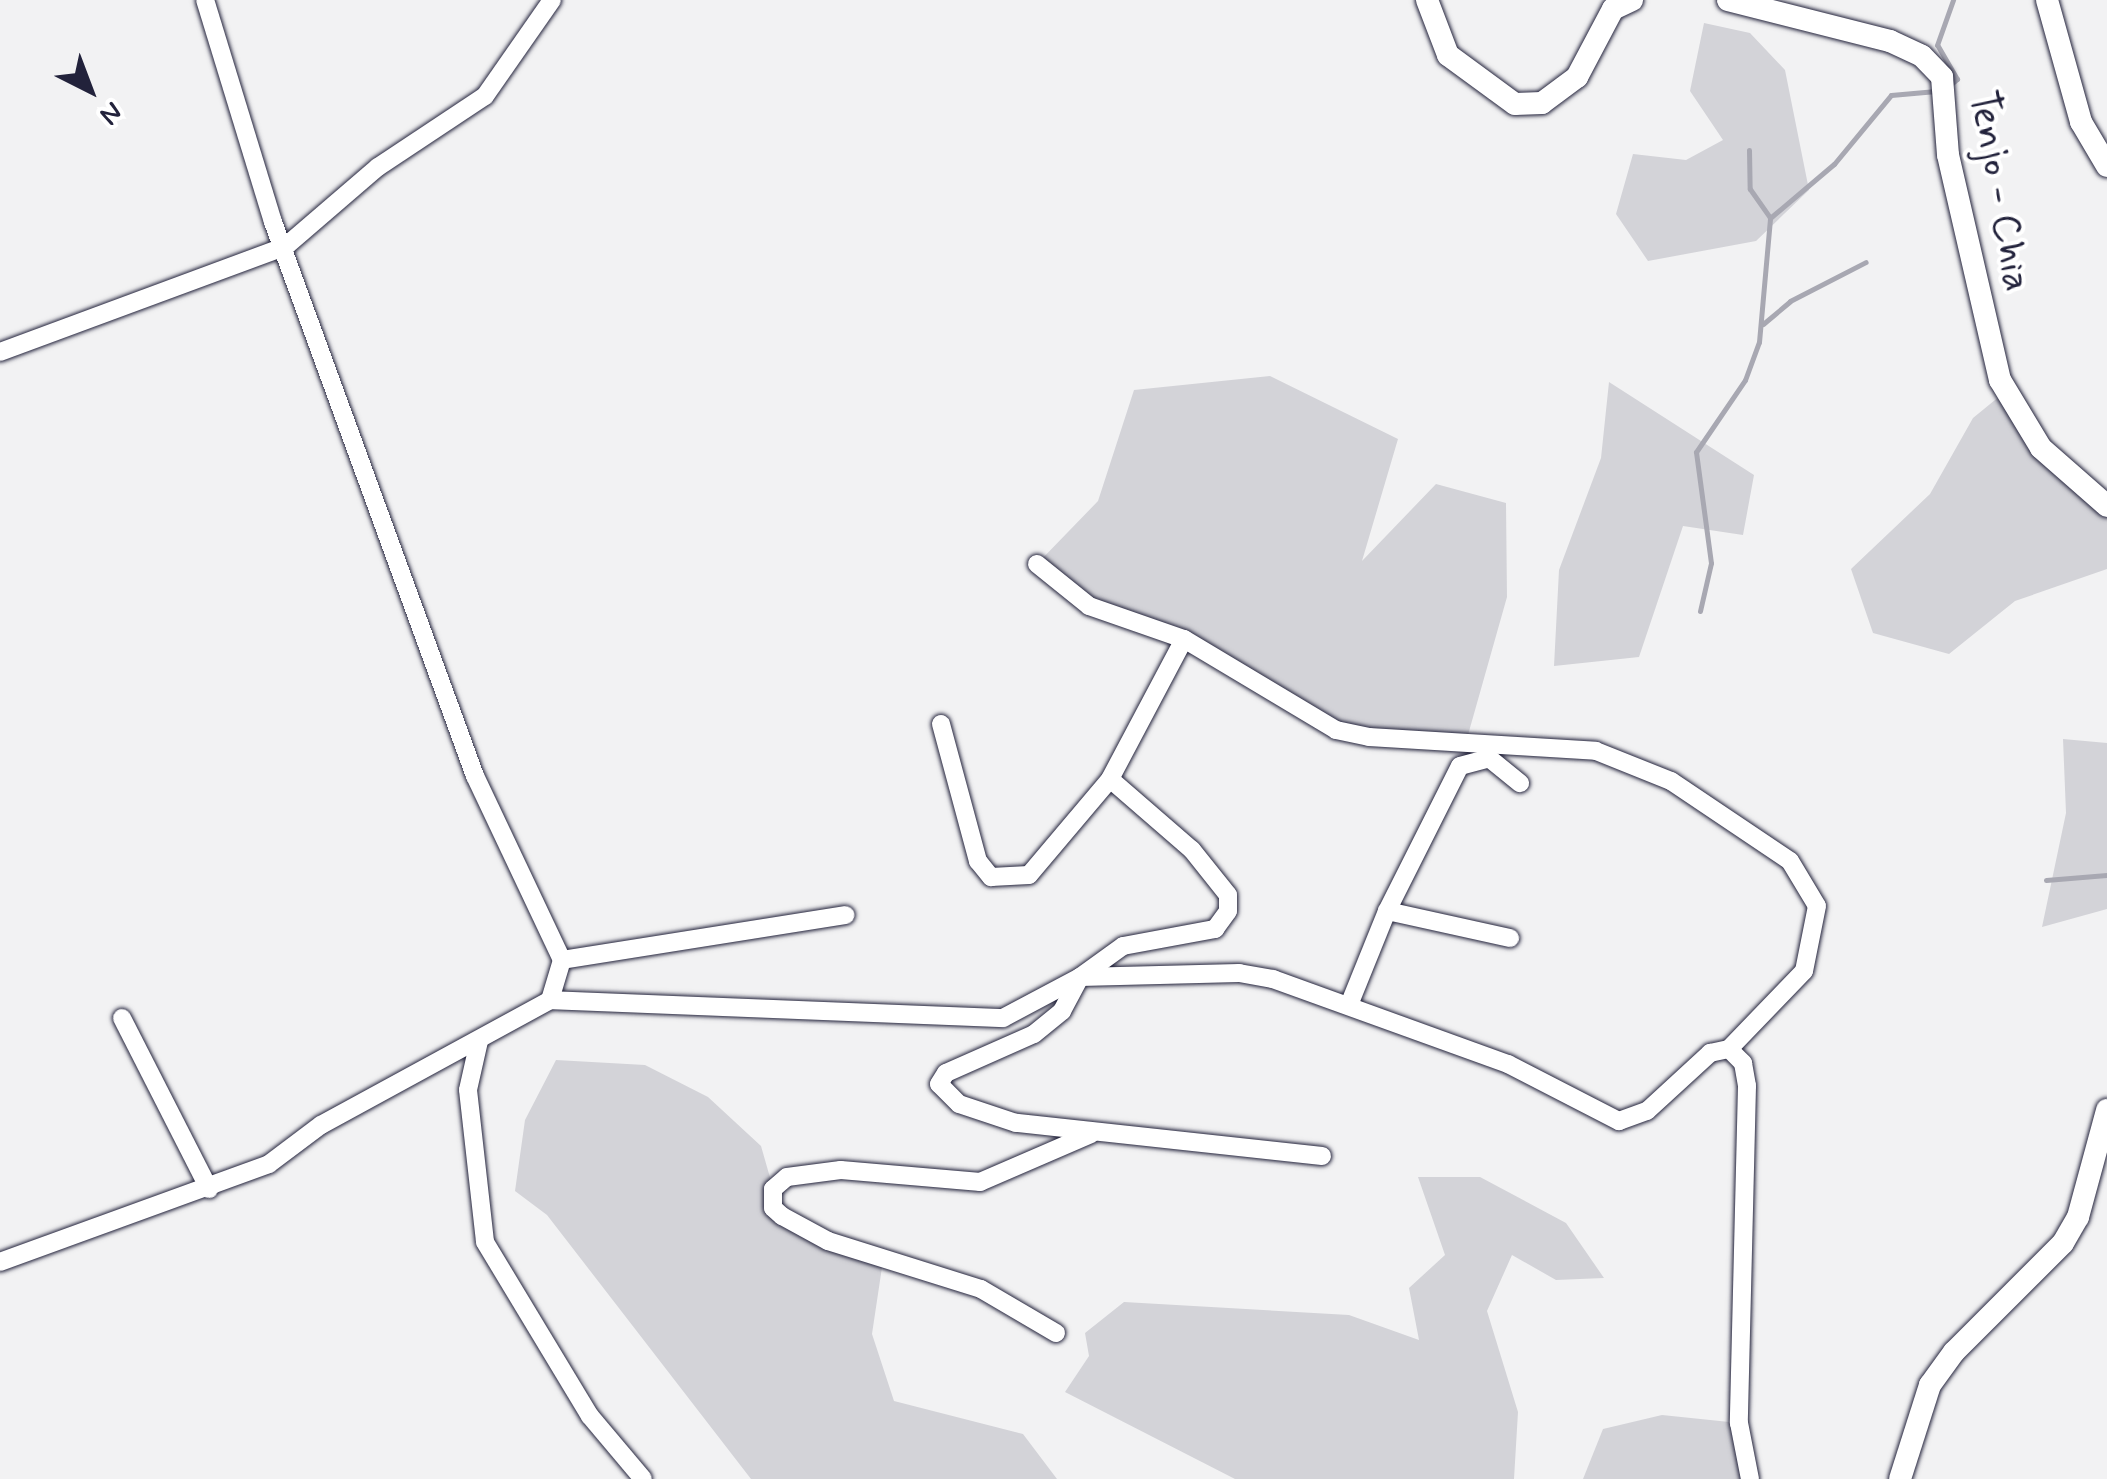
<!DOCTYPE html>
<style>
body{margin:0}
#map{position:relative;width:2107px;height:1479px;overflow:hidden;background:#f2f2f3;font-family:Mynerve,sans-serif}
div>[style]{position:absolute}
.green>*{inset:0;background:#d3d3d8}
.stream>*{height:5px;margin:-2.5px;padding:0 2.5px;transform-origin:2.5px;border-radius:2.5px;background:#a8a8b2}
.roads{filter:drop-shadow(0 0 2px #22223b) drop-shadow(0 0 2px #22223b)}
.minor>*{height:18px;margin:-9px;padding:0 9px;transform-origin:9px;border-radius:9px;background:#fff}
.tertiary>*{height:22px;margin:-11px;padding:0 11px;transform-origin:11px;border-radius:11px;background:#fff}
span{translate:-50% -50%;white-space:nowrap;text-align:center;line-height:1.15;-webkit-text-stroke:8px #fff;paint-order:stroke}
.street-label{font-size:40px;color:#22223b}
.north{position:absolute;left:40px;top:40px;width:100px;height:100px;-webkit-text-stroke:8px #fff;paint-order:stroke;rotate:138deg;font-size:28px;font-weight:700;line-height:40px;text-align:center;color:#22223b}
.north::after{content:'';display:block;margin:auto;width:35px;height:45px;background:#22223b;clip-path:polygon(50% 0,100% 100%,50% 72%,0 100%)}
</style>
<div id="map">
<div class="green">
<div style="clip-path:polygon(1704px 23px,1750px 33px,1785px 70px,1809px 190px,1756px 241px,1648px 261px,1616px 214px,1633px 154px,1686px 160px,1723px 140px,1690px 91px)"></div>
<div style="clip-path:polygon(1270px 376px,1398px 439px,1362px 561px,1436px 484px,1506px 503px,1507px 597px,1466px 742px,1369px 737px,1227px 665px,1089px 606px,1037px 564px,1098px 501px,1134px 390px)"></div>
<div style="clip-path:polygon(1609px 382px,1754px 475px,1743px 535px,1683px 526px,1639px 657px,1554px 666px,1559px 570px,1601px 458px)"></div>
<div style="clip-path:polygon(2006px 391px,2107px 506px,2107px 569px,2015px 601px,1949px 654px,1873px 633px,1851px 569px,1930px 494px,1973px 418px)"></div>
<div style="clip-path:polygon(2063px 739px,2107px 743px,2107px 909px,2042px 927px,2066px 813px)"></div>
<div style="clip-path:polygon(556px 1060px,645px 1065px,708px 1097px,761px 1146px,781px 1216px,884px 1254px,872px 1334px,894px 1401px,1023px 1434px,1057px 1479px,751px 1479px,547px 1215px,515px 1191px,525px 1120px)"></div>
<div style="clip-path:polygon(1418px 1177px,1480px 1177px,1566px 1223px,1604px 1278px,1556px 1280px,1512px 1255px,1487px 1311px,1518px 1412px,1514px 1479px,1235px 1479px,1065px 1392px,1089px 1356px,1085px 1333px,1124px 1302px,1349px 1315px,1419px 1340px,1409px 1288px,1445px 1255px)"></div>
<div style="clip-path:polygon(1662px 1415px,1739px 1423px,1750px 1479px,1583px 1479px,1603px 1429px)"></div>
</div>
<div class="stream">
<div style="left:1951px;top:84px;width:8px;rotate:-40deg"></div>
<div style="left:1957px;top:79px;width:39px;rotate:-120deg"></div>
<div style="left:1937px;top:45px;width:48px;rotate:-70.4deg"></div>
<div style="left:1749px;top:150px;width:39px;rotate:89deg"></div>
<div style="left:1750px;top:189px;width:35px;rotate:55deg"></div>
<div style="left:1763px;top:324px;width:35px;rotate:-40deg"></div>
<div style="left:1790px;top:301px;width:85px;rotate:-27.2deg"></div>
<div style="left:1700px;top:611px;width:49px;rotate:-77.1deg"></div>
<div style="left:1711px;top:563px;width:112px;rotate:-97.7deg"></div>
<div style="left:1696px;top:452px;width:87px;rotate:-55.8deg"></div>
<div style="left:1745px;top:380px;width:40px;rotate:-69.8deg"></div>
<div style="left:1759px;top:342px;width:124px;rotate:-84.9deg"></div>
<div style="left:1770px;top:218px;width:84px;rotate:-40.2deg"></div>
<div style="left:1834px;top:164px;width:89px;rotate:-50.4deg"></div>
<div style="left:1891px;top:95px;width:45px;rotate:-5.1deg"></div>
<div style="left:2046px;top:880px;width:61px;rotate:-4.7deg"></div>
</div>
<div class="roads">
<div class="minor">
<div style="left:286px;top:246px;width:121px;rotate:-40.7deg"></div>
<div style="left:378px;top:167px;width:128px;rotate:-33.6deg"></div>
<div style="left:485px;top:96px;width:117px;rotate:-55.1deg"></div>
<div style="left:0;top:352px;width:305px;rotate:-20.3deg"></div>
<div style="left:1037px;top:564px;width:67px;rotate:38.9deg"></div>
<div style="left:1089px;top:606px;width:101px;rotate:19.2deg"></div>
<div style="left:941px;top:724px;width:142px;rotate:74.9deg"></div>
<div style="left:978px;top:861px;width:21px;rotate:51deg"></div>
<div style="left:991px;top:877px;width:38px;rotate:-3deg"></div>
<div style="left:1029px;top:875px;width:126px;rotate:-49.8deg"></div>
<div style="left:1387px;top:911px;width:126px;rotate:12.4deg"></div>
<div style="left:562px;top:960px;width:287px;rotate:-9deg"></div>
<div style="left:550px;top:1000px;width:453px;rotate:2.3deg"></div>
<div style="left:1003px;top:1018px;width:87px;rotate:-28deg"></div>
<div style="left:1080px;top:977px;width:159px;rotate:-1.4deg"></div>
<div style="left:1239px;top:973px;width:35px;rotate:10deg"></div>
<div style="left:1273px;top:979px;width:250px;rotate:19.9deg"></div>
<div style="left:1508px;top:1064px;width:125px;rotate:27.2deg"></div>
<div style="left:1619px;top:1121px;width:30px;rotate:-20deg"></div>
<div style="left:1647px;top:1111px;width:86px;rotate:-42.6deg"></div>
<div style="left:1710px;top:1053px;width:19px;rotate:-12deg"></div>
<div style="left:1729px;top:1049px;width:20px;rotate:45deg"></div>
<div style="left:1743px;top:1063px;width:23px;rotate:80deg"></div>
<div style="left:1747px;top:1086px;width:337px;rotate:91.4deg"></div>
<div style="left:1739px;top:1423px;width:57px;rotate:78.9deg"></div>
<div style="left:1349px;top:1005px;width:101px;rotate:-68deg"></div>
<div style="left:1387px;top:911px;width:162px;rotate:-63.3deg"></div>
<div style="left:1460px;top:766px;width:30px;rotate:-15deg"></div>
<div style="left:1489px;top:758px;width:40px;rotate:39deg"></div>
<div style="left:122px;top:1018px;width:192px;rotate:63deg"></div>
<div style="left:479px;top:1041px;width:50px;rotate:102.7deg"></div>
<div style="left:468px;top:1090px;width:153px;rotate:83.6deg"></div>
<div style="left:485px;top:1242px;width:203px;rotate:58.9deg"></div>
<div style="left:590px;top:1416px;width:82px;rotate:49.9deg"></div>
<div style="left:1322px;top:1156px;width:308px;rotate:-173.8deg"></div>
<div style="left:1016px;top:1123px;width:60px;rotate:-161.6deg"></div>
<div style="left:959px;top:1104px;width:28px;rotate:-135deg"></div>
<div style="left:939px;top:1084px;width:13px;rotate:-58deg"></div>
<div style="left:946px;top:1073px;width:96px;rotate:-23.9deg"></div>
<div style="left:1034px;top:1034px;width:36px;rotate:-39deg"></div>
<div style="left:1062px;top:1011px;width:38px;rotate:-62deg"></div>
<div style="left:1080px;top:977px;width:53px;rotate:-35.8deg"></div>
<div style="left:1123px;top:946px;width:94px;rotate:-10.5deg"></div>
<div style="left:1215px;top:929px;width:22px;rotate:-54deg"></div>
<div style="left:1228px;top:911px;width:16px;rotate:-90deg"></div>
<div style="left:1228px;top:895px;width:58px;rotate:-128.7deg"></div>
<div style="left:1192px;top:850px;width:108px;rotate:-139.1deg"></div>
<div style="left:1110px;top:779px;width:158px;rotate:-62.1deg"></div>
<div style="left:1184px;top:639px;width:177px;rotate:30.9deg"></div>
<div style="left:1336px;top:730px;width:34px;rotate:12deg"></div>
<div style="left:1369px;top:737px;width:227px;rotate:3.5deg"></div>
<div style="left:1596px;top:751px;width:81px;rotate:21.8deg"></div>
<div style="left:1671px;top:781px;width:143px;rotate:33.9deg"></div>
<div style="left:1790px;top:861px;width:52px;rotate:59deg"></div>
<div style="left:1817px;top:906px;width:66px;rotate:101.3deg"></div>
<div style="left:1804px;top:971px;width:108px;rotate:133.9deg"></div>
<div style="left:0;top:1262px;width:286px;rotate:-20deg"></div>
<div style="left:269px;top:1164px;width:65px;rotate:-36.9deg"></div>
<div style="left:321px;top:1125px;width:261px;rotate:-28.6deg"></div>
<div style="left:550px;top:1000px;width:42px;rotate:-73.3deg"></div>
<div style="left:562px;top:960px;width:204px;rotate:-115.3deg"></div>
<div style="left:475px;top:776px;width:590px;rotate:-110.03deg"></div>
<div style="left:273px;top:222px;width:232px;rotate:-107deg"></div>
<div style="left:1056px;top:1333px;width:87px;rotate:-149.6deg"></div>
<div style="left:981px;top:1289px;width:160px;rotate:-162.6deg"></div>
<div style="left:828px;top:1241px;width:52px;rotate:-151.5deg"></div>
<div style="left:782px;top:1216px;width:12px;rotate:-138deg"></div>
<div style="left:773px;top:1208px;width:19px;rotate:-90deg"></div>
<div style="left:773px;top:1189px;width:18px;rotate:-41deg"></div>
<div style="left:787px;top:1177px;width:54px;rotate:-7.4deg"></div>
<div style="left:841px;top:1170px;width:140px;rotate:4.9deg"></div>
<div style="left:980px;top:1182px;width:121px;rotate:-23.4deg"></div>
</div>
<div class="tertiary">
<div style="left:1427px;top:0;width:59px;rotate:69.1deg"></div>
<div style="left:1448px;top:55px;width:83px;rotate:36.2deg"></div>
<div style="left:1515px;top:104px;width:27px;rotate:-2deg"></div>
<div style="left:1542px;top:103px;width:44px;rotate:-36.6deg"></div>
<div style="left:1577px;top:77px;width:77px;rotate:-62.1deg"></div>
<div style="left:1613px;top:9px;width:21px;rotate:-25deg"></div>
<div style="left:1728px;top:0;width:167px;rotate:14.2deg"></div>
<div style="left:1890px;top:41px;width:35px;rotate:25deg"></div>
<div style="left:1922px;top:56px;width:29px;rotate:46deg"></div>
<div style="left:1942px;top:77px;width:78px;rotate:85.6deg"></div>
<div style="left:1948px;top:155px;width:231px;rotate:77deg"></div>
<div style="left:2000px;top:380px;width:79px;rotate:58.9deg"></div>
<div style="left:2041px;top:448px;width:88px;rotate:41.3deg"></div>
<div style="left:2047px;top:0;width:127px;rotate:74.4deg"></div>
<div style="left:2081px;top:122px;width:51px;rotate:59.4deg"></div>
<div style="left:1900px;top:1479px;width:99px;rotate:-72.3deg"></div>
<div style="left:1930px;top:1385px;width:41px;rotate:-54deg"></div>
<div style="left:1954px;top:1352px;width:154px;rotate:-45deg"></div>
<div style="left:2063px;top:1243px;width:30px;rotate:-60deg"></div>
<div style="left:2078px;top:1217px;width:111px;rotate:-74.8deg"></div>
</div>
</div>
<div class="street-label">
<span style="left:1999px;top:191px;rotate:80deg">Tenjo - Chia</span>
</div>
<div class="north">N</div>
</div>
